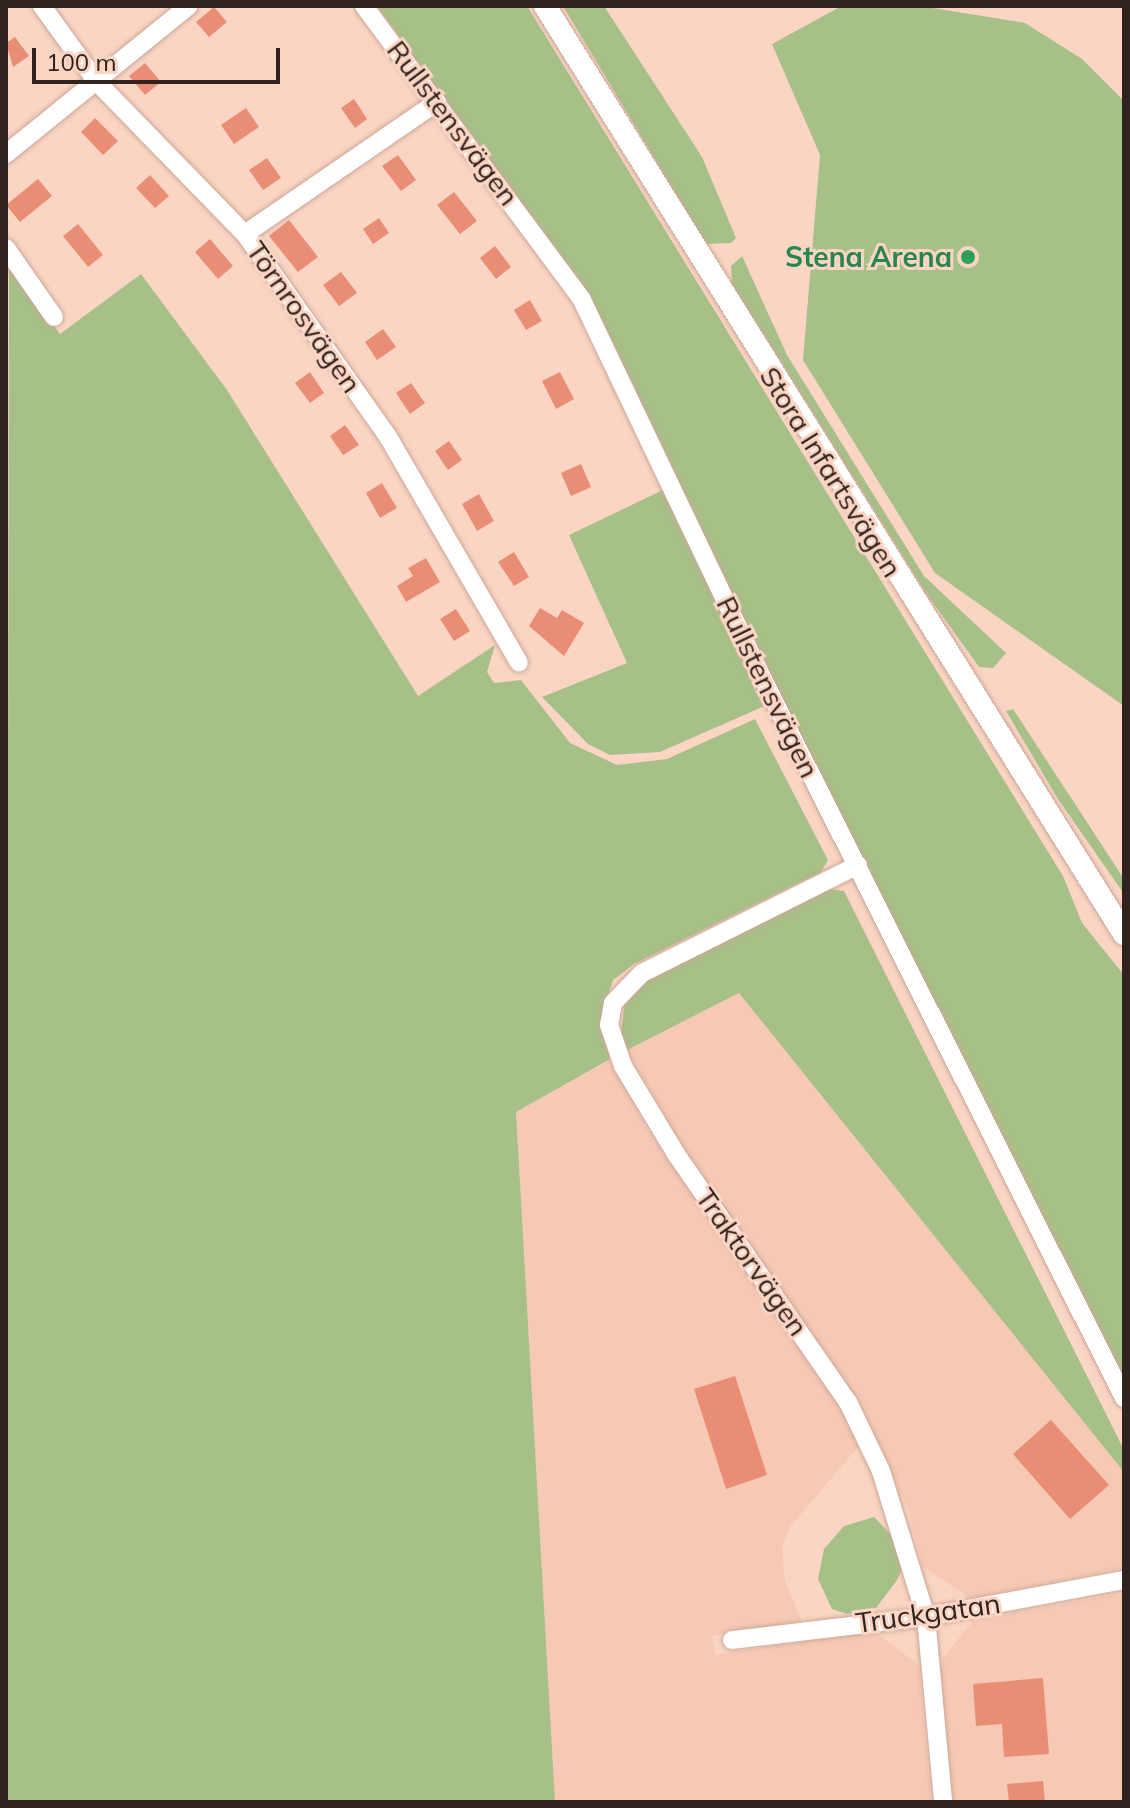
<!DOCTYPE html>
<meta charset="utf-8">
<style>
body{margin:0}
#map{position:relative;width:1130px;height:1808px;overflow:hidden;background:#fbd5c4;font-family:Mulish,sans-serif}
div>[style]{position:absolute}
.built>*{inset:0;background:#f6c9b5}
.green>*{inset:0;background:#a6c087}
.building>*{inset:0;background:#e98d74}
.roads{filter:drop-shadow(0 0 2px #cca797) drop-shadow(0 0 2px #cca797)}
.minor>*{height:18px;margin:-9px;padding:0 9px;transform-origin:9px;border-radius:9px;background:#fff}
.major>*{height:22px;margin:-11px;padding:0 11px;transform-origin:11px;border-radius:11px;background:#fff}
.dots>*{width:22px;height:22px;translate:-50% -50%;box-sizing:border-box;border:4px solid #fbd5c4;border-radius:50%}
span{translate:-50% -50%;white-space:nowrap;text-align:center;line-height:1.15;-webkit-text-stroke:6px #fbd5c4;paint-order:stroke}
.street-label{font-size:28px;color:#30221c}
.leisure-label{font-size:28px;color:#27864d;font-weight:700}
.right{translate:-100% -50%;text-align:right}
.frame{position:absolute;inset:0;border:8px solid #30221c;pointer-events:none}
.scale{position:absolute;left:32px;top:48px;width:248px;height:36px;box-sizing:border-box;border:4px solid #30221c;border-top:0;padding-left:10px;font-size:24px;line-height:28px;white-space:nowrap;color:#30221c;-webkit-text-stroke:6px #fbd5c4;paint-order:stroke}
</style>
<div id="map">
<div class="built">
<div style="clip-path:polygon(739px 993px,1119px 1459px,1124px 1472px,1124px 1568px,970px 1598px,923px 1567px,908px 1509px,858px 1401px,692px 1162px,627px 1050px)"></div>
<div style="clip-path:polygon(610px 1059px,647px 1129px,842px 1409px,859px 1446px,789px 1528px,782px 1548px,785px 1580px,802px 1621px,712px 1636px,715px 1655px,872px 1630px,919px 1665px,931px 1802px,555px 1802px,516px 1112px)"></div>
<div style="clip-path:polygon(1124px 1593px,1124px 1802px,951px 1802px,940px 1661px,974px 1620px)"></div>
</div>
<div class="green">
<div style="clip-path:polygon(377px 6px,527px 6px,1063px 876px,1082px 923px,1124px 975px,1124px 1379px,770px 676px,593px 305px)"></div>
<div style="clip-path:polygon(563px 6px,604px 6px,702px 157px,736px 238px,731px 243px,706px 244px)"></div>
<div style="clip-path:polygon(920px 6px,1025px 23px,1082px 59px,1124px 101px,1124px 706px,935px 573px,803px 360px,820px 155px,772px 44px,838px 8px)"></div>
<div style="clip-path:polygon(742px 256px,787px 355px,924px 576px,1006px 653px,993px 668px,979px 667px,926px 593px,732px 284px,731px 266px)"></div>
<div style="clip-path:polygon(9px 266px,60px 334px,141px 274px,227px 390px,418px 696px,495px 645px,487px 672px,494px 683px,521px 680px,570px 743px,617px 765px,667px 759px,755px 719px,828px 860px,821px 872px,634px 964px,613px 980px,600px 1021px,610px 1059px,516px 1112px,555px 1802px,6px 1802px)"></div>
<div style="clip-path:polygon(665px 489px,767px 705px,660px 752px,610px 755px,588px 744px,542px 697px,627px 663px,569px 535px)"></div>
<div style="clip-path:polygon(1013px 709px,1124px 879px,1124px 894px,1058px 799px,1006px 711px)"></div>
<div style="clip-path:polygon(829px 889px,844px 891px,1124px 1450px,1124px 1472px,739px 993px,627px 1050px,621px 1033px,625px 1000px,649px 978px)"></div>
<div style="clip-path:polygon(874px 1517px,895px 1539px,902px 1569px,897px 1580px,876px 1608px,847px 1614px,832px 1609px,818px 1579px,824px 1549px,844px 1526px)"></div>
</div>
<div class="building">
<div style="clip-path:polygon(214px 7px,227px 22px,209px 37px,196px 22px)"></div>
<div style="clip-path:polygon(15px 37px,29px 56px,13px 67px,6px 43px)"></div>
<div style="clip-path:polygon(145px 63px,161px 82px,145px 95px,129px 76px)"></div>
<div style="clip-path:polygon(354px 99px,367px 119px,355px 128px,341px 108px)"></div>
<div style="clip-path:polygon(246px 108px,259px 127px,234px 144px,221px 125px)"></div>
<div style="clip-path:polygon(95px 118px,118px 141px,103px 155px,81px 132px)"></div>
<div style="clip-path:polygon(398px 155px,416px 180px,401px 191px,382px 166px)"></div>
<div style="clip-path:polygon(267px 158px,281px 178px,263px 190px,249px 170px)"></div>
<div style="clip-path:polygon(150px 175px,169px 196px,155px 208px,136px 188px)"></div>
<div style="clip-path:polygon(38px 179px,52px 196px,20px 222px,6px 205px)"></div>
<div style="clip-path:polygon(454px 192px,477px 221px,460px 234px,437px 205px)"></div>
<div style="clip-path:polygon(379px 218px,389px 233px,373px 244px,363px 229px)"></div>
<div style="clip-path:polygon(289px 220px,318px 257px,298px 272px,269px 236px)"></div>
<div style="clip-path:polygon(78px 224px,103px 255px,88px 267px,63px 236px)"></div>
<div style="clip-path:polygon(210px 239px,233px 266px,218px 279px,195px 252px)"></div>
<div style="clip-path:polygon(495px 246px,511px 267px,496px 279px,480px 258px)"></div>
<div style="clip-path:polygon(341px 272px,357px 293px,339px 306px,323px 285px)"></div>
<div style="clip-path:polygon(530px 300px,542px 321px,526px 330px,514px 310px)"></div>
<div style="clip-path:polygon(383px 329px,396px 347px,377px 360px,365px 342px)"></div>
<div style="clip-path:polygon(310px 372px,324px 393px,310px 403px,295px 383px)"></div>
<div style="clip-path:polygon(560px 372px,574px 399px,556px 409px,542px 381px)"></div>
<div style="clip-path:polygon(411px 383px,425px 403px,410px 414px,396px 393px)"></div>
<div style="clip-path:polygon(345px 425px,359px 445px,343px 455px,330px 436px)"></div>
<div style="clip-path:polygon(449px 441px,462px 460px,448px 470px,435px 451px)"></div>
<div style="clip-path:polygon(581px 464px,591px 487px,571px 496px,561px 473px)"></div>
<div style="clip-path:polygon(382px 483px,397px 508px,380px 518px,366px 493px)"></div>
<div style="clip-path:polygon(479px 494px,494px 521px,477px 531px,462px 504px)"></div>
<div style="clip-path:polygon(514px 552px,529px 577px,514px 586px,498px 562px)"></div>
<div style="clip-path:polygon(426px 558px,440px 582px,406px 602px,397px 586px,413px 576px,408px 568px)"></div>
<div style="clip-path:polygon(540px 608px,557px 618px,562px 610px,584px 623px,564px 656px,529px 626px)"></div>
<div style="clip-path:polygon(456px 609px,470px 631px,454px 641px,440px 619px)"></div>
<div style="clip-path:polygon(735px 1376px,767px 1475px,726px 1489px,694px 1389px)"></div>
<div style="clip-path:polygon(1051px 1420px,1109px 1485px,1070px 1519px,1013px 1454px)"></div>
<div style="clip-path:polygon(1043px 1678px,1049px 1754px,1004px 1757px,1002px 1724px,976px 1726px,973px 1684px)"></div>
<div style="clip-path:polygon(1043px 1781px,1045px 1802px,1009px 1802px,1007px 1784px)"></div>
</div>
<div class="roads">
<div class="minor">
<div style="left:42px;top:6px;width:94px;rotate:54.1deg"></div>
<div style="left:97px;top:82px;width:212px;rotate:45.8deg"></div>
<div style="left:245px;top:234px;width:246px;rotate:54.8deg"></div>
<div style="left:387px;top:435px;width:263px;rotate:59.9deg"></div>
<div style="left:364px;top:6px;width:366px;rotate:53.4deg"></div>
<div style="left:582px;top:300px;width:418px;rotate:64.5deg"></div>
<div style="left:762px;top:677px;width:807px;rotate:63.34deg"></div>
<div style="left:6px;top:154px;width:235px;rotate:-39deg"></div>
<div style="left:245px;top:234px;width:233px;rotate:-34.5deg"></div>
<div style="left:6px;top:248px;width:84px;rotate:55.2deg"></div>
<div style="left:858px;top:865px;width:241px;rotate:153.4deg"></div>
<div style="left:642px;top:973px;width:42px;rotate:134deg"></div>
<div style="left:613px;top:1003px;width:22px;rotate:100deg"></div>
<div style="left:609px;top:1025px;width:43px;rotate:71.1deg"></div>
<div style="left:623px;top:1066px;width:103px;rotate:58.9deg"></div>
<div style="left:676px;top:1154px;width:302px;rotate:55.3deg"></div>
<div style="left:848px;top:1402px;width:76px;rotate:64.4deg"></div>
<div style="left:881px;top:1471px;width:153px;rotate:72.9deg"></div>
<div style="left:926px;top:1617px;width:186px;rotate:84.7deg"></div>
<div style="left:732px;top:1640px;width:195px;rotate:-6.8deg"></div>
<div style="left:926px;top:1617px;width:201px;rotate:-10.6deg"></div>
</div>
<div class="major">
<div style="left:545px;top:6px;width:1094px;rotate:58.04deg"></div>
</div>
</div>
<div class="dots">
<div style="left:968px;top:257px;background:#2e9e5b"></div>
</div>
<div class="street-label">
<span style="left:453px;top:123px;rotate:53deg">Rullstensvägen</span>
<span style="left:304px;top:317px;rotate:55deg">Törnrosvägen</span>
<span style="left:831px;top:472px;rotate:58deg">Stora Infartsvägen</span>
<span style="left:768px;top:687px;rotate:64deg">Rullstensvägen</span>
<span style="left:752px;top:1262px;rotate:55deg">Traktorvägen</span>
<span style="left:928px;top:1613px;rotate:-8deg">Truckgatan</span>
</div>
<div class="leisure-label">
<span class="right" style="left:952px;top:257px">Stena Arena</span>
</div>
<div class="frame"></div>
<div class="scale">100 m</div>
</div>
